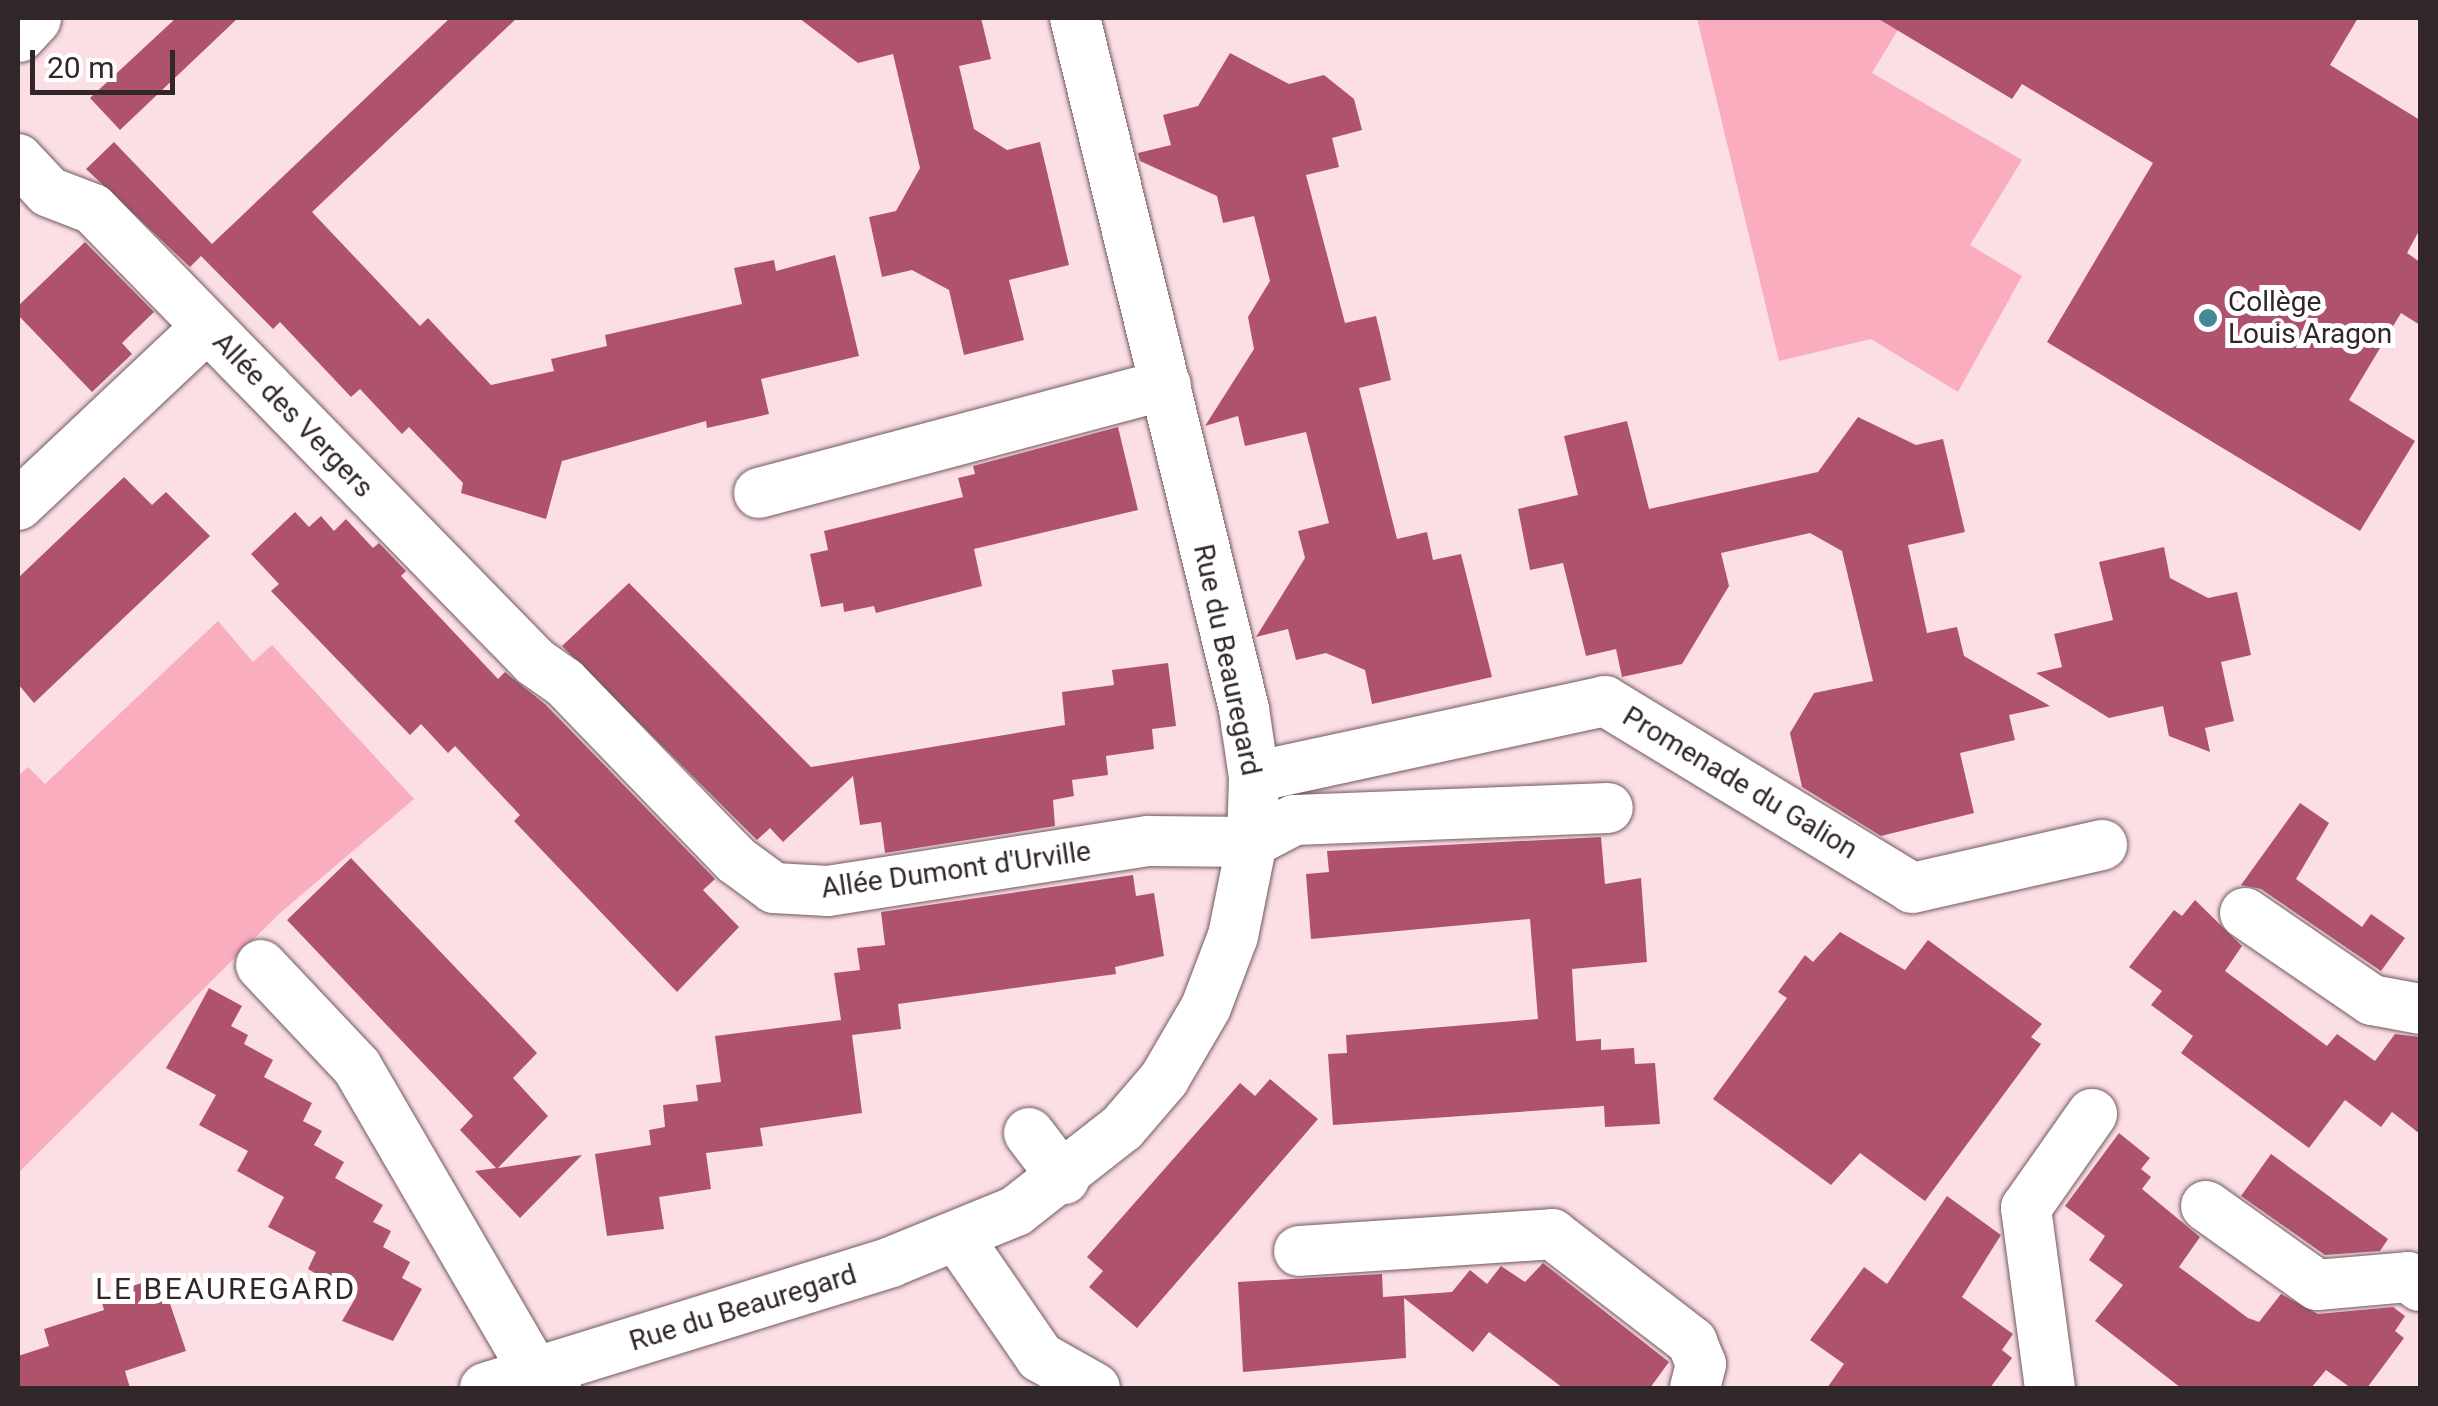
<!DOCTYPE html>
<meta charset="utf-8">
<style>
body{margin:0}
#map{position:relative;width:2438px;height:1406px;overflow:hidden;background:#fbdfe5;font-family:Roboto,sans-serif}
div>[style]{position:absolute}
.green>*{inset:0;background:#f9adbf}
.building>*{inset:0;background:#af536d}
.roads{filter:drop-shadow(0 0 2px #725a60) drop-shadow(0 0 2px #725a60)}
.minor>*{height:50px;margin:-25px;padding:0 25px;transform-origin:25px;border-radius:25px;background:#fff}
.major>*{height:55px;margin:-27.5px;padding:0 27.5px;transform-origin:27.5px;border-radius:27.5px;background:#fff}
.dots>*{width:28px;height:28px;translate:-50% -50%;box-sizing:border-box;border:5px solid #fff;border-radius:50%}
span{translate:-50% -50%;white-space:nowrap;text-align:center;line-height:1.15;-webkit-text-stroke:10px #fff;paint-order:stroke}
.poi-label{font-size:28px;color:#312629}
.left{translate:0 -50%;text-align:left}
.street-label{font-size:28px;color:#312629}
.neighbourhood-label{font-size:30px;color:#312629;letter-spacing:2.5px}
.frame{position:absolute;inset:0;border:20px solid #312629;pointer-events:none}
.scale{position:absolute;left:30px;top:50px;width:145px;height:45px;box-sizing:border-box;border:5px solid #312629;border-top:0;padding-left:12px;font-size:30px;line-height:35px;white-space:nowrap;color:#312629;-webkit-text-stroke:8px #fff;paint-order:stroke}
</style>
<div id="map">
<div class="green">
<div style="clip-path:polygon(1697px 18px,1905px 18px,1872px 73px,2022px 160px,1970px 245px,2022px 276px,1958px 392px,1871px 339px,1779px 361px)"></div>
<div style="clip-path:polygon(218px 621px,253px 662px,272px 645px,414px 799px,280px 913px,18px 1173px,18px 776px,28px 767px,45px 784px)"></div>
</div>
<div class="building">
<div style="clip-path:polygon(176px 18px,238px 18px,120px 130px,90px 98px)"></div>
<div style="clip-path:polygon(450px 18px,517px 18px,312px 212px,420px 326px,428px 318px,491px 385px,554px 371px,551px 359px,607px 346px,605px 335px,742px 304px,734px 268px,774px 260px,776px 271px,835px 255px,859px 356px,761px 379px,769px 414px,707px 428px,706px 421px,562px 461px,546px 519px,461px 493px,463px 483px,409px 427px,402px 434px,360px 389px,351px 397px,280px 322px,273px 329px,201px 256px,190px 267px,86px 169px,114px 142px,212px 244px)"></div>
<div style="clip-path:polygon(799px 18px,981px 18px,991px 59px,959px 66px,974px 129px,1007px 150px,1040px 142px,1069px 265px,1009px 280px,1024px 340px,964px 355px,949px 290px,912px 270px,882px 277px,869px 217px,896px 211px,920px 168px,893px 54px,858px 63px)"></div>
<div style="clip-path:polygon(1877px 18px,2358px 18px,2330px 65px,2420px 120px,2420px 229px,2407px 253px,2420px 262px,2420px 325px,2401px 313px,2349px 400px,2415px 441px,2360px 531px,2047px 342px,2153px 163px,2022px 84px,2012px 99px)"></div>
<div style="clip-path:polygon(1230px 53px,1289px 84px,1324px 75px,1354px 99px,1362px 130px,1332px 138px,1339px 167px,1306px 175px,1345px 323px,1376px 316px,1391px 380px,1359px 388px,1397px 539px,1427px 532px,1433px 560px,1461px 554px,1492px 677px,1372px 704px,1365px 670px,1326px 653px,1296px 660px,1288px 629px,1256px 637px,1305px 558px,1298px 531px,1329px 523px,1306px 432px,1245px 446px,1238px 416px,1205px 426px,1254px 349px,1248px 317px,1270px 281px,1254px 216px,1223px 223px,1217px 196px,1140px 161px,1138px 153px,1171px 145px,1163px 115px,1198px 106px)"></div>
<div style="clip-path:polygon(85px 242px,154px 312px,122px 343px,132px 354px,92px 392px,18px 315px,18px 306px)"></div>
<div style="clip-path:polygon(1858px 417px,1916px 445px,1943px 439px,1965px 532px,1908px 545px,1927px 633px,1957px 627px,1964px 656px,2050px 706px,2009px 715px,2015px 740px,1960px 753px,1974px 813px,1881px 836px,1802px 787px,1790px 733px,1814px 693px,1873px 681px,1842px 551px,1810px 533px,1721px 553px,1729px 586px,1682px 664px,1622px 677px,1616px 649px,1586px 656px,1563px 563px,1530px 570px,1518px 509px,1578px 495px,1564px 436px,1627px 421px,1649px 509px,1818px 472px)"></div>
<div style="clip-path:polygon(1118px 427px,1138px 510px,974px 549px,982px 586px,876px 613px,874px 606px,844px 612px,843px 603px,821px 607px,810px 554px,828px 550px,824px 531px,963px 497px,958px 478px,975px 474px,973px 466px)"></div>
<div style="clip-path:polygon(124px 477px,152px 505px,166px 492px,210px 536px,34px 703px,18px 684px,18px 578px)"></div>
<div style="clip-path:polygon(295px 512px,309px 527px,321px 516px,334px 531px,346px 519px,373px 548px,379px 543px,406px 571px,401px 576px,498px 679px,505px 672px,545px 704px,715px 879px,703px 890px,739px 927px,677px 992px,514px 821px,520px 815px,455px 746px,448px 753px,421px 724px,410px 735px,271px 591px,279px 584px,251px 554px)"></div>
<div style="clip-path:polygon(2164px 547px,2170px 578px,2208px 598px,2237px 592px,2251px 655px,2221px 662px,2234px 721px,2205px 728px,2210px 752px,2169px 736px,2163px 706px,2109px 718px,2036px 673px,2062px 667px,2054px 634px,2113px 620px,2099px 562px)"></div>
<div style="clip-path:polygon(629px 583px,811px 767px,1065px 725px,1062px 692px,1114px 685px,1112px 670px,1168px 663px,1176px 726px,1152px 729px,1154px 749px,1106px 756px,1108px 775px,1072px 780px,1074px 796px,1053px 800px,1055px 826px,885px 853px,881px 822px,860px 825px,853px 776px,783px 842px,770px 828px,757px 840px,562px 646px)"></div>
<div style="clip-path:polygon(2300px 803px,2329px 823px,2296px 879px,2362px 927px,2371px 914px,2405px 938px,2381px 971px,2347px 948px,2353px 940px,2347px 948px,2261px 889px,2241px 885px)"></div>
<div style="clip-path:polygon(1601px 837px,1605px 884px,1641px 878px,1647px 962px,1572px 969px,1576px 1041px,1601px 1039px,1601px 1050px,1634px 1048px,1635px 1064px,1655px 1063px,1660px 1124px,1605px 1127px,1604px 1106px,1333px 1125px,1328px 1054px,1347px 1053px,1346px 1035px,1538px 1019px,1530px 919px,1311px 939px,1306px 874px,1329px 872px,1327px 851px)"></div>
<div style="clip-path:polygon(351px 858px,537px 1053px,513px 1078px,548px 1116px,498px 1168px,582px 1155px,520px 1218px,475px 1171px,496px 1168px,460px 1130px,473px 1116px,287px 920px)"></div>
<div style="clip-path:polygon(1133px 875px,1136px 896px,1154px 893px,1164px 956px,1115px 967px,1116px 974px,898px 1004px,901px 1029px,852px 1035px,862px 1113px,760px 1128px,763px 1146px,706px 1153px,711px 1189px,659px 1197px,664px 1229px,607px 1236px,595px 1154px,651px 1145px,649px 1130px,665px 1127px,663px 1105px,698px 1101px,696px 1085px,721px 1082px,715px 1036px,841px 1020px,834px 973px,860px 970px,857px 948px,885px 945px,881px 912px)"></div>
<div style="clip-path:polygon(2195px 900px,2242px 946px,2225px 971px,2327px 1046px,2337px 1034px,2375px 1061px,2395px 1034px,2420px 1037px,2420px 1134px,2392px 1112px,2381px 1127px,2345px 1100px,2309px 1148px,2181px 1053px,2193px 1036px,2151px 1005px,2162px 991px,2129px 967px,2174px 910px,2182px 916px)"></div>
<div style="clip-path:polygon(1840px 932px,1905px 970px,1928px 940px,2042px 1024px,2031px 1037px,2041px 1044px,1925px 1201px,1860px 1153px,1831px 1185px,1713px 1099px,1787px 998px,1778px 992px,1805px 955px,1813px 962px)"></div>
<div style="clip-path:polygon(209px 988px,242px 1006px,231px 1026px,248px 1035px,244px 1044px,273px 1060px,264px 1077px,312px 1103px,303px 1121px,322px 1131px,314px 1145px,344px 1162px,335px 1178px,383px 1205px,373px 1222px,391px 1231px,383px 1247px,410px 1262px,402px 1278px,422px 1289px,393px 1341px,342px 1321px,356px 1297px,308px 1269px,316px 1252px,268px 1227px,284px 1197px,237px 1171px,248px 1151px,199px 1125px,216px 1095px,166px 1068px)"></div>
<div style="clip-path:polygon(1270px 1079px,1318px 1119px,1137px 1328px,1089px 1287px,1103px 1271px,1087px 1257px,1240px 1083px,1255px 1096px)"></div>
<div style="clip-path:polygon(2119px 1133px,2150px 1158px,2141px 1169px,2151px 1177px,2142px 1189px,2200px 1237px,2179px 1267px,2248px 1318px,2259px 1322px,2281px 1294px,2318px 1314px,2393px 1307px,2405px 1316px,2395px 1331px,2404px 1338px,2367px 1388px,2351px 1388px,2326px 1370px,2311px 1388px,2181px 1388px,2095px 1321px,2123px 1285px,2089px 1260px,2105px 1236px,2065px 1206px)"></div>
<div style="clip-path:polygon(2271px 1154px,2388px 1239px,2380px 1251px,2325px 1255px,2241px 1196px)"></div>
<div style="clip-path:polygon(1947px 1196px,2001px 1235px,1962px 1297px,2013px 1334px,2002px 1350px,2012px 1358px,1990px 1388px,1827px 1388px,1844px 1364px,1810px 1340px,1864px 1267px,1887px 1284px)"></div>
<div style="clip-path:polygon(1543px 1263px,1669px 1362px,1650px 1388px,1563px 1388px,1489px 1332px,1473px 1352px,1404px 1298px,1406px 1358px,1243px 1372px,1238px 1282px,1382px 1274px,1383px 1297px,1452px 1292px,1470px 1270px,1487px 1284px,1501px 1266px,1525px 1282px)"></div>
<div style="clip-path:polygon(161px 1277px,186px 1351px,125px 1371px,130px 1388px,18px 1388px,18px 1356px,49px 1346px,44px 1329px,104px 1310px,100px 1296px)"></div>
</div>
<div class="roads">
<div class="minor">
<div style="left:18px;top:159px;width:45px;rotate:46.8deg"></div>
<div style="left:49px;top:192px;width:47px;rotate:21.1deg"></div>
<div style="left:93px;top:209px;width:633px;rotate:45.7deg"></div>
<div style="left:535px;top:662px;width:35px;rotate:35deg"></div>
<div style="left:564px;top:682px;width:248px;rotate:46deg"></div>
<div style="left:736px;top:860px;width:47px;rotate:36.4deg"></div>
<div style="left:774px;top:888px;width:54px;rotate:3.2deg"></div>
<div style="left:828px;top:891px;width:325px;rotate:-8.9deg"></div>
<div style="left:1149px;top:841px;width:103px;rotate:0.6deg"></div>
<div style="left:1252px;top:842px;width:47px;rotate:-27.6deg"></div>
<div style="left:1294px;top:820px;width:314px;rotate:-2.2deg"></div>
<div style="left:759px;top:493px;width:421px;rotate:-14.9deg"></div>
<div style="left:18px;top:505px;width:260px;rotate:-43.3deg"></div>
<div style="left:1254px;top:777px;width:359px;rotate:-12.2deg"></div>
<div style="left:1605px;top:701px;width:359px;rotate:31.3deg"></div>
<div style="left:1912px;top:888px;width:195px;rotate:-12.8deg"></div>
<div style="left:2245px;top:913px;width:154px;rotate:34.4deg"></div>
<div style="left:2372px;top:1000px;width:49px;rotate:10.6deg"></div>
<div style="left:261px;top:965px;width:140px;rotate:46.7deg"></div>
<div style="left:357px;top:1067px;width:354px;rotate:59.8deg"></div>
<div style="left:535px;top:1373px;width:26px;rotate:36deg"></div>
<div style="left:1029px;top:1133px;width:58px;rotate:52.7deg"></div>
<div style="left:2206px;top:1206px;width:136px;rotate:35.4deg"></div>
<div style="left:2317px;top:1285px;width:91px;rotate:-5deg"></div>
<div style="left:2408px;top:1277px;width:15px;rotate:37deg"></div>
<div style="left:958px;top:1238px;width:145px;rotate:55.4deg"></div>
<div style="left:1040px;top:1357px;width:63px;rotate:29.4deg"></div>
<div style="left:1299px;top:1251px;width:254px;rotate:-3.8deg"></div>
<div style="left:1552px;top:1234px;width:177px;rotate:37.6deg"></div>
<div style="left:1692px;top:1342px;width:24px;rotate:68deg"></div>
<div style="left:1701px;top:1364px;width:25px;rotate:104deg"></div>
<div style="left:485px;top:1388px;width:425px;rotate:-17.2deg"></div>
<div style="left:891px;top:1262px;width:135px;rotate:-22.2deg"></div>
<div style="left:1016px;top:1211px;width:135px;rotate:-38.1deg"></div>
<div style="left:1122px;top:1128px;width:65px;rotate:-49.4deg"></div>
<div style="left:1164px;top:1079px;width:83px;rotate:-59.7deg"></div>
<div style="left:1206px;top:1007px;width:76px;rotate:-69.2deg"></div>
<div style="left:1233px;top:936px;width:96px;rotate:-78.6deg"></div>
<div style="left:1252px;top:842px;width:65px;rotate:-88.2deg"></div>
<div style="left:1254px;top:777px;width:69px;rotate:-98.4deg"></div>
<div style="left:1244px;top:709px;width:711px;rotate:-103.74deg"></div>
<div style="left:2050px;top:1388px;width:182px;rotate:-97.6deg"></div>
<div style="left:2026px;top:1208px;width:115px;rotate:-54.9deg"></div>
</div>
<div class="major">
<div style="left:18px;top:34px;width:22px;rotate:-47deg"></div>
</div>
</div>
<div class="dots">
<div style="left:2208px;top:318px;background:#448897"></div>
</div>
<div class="poi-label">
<span class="left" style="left:2228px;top:318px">Collège<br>Louis Aragon</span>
</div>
<div class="street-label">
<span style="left:293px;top:415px;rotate:46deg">Allée des Vergers</span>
<span style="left:1227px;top:660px;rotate:78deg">Rue du Beauregard</span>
<span style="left:1740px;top:783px;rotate:31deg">Promenade du Galion</span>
<span style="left:956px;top:870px;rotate:-8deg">Allée Dumont d'Urville</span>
<span style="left:743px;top:1308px;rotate:-17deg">Rue du Beauregard</span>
</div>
<div class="neighbourhood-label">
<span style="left:226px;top:1289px">LE BEAUREGARD</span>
</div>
<div class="frame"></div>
<div class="scale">20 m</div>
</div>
